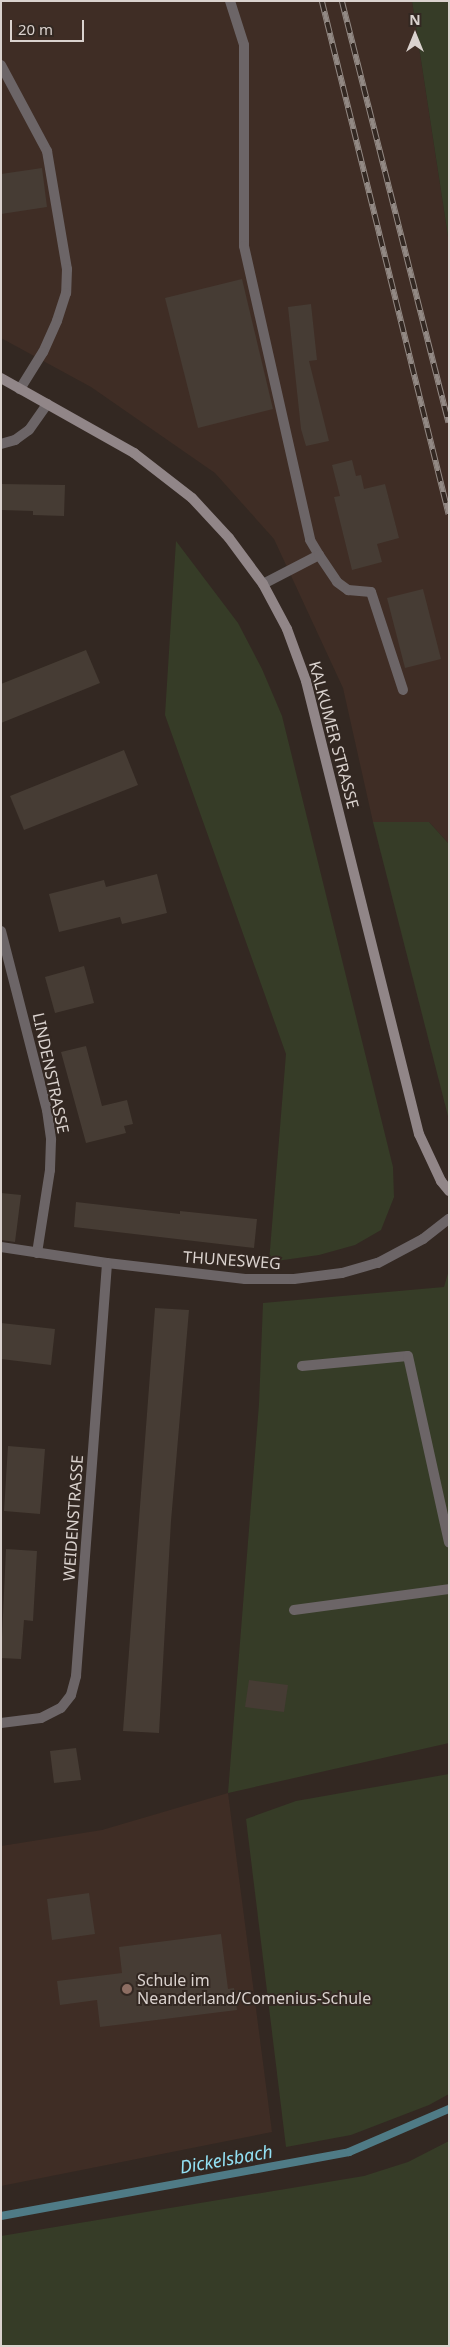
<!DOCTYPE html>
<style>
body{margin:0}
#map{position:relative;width:450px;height:2347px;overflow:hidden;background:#332822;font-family:"Noto Sans",sans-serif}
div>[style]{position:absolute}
.built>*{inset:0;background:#3f2d25}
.green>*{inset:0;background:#363c27}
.stream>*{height:8px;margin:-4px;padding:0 4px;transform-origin:4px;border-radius:4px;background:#4f7b86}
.building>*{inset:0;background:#463c34}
.service>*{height:10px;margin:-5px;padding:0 5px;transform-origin:5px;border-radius:5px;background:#6c6567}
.minor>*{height:10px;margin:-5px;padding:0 5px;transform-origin:5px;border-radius:5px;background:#6c6567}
.secondary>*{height:10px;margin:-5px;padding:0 5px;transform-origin:5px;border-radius:5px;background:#918688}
.rail>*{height:5.5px;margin-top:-2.75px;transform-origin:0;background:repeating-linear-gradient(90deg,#332822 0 11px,#928984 0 22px);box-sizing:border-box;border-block:1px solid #928984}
.dots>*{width:14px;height:14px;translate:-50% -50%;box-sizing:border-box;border:2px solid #332822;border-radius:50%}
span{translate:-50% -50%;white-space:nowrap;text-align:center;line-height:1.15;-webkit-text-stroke:4px #332822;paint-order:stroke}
.street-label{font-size:16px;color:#dad2ce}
.poi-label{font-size:16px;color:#dad2ce}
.left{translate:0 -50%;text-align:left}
.water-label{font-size:18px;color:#92e0f3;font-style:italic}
.frame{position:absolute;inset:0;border:2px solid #dad2ce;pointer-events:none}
.north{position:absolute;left:390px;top:10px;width:50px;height:50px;-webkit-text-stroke:4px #332822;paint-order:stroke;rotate:0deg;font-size:14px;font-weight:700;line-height:20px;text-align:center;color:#dad2ce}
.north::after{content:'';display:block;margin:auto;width:18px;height:22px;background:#dad2ce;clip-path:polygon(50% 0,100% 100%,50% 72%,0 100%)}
.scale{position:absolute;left:10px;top:20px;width:74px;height:22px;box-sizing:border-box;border:2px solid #dad2ce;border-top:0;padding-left:6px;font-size:15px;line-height:18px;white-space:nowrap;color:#dad2ce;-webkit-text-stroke:4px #332822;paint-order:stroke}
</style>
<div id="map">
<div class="built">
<div style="clip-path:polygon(1px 1px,412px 1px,449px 243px,449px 844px,429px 822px,373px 822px,343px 688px,274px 539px,215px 473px,91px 387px,1px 338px)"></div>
<div style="clip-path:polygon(228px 1793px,272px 2132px,1px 2186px,1px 1846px,102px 1830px)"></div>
</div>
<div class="green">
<div style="clip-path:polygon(412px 1px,449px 1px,449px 243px)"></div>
<div style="clip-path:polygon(176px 541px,238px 623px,262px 669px,282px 716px,393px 1167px,394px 1197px,381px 1230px,355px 1245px,319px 1255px,269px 1262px,286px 1054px,165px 715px)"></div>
<div style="clip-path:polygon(373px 822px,429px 822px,449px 844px,449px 1120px)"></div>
<div style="clip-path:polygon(449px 1270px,449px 1743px,228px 1793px,259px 1404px,263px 1303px,444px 1287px)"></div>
<div style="clip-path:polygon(449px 1774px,449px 2094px,429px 2105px,351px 2135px,286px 2147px,246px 1819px,296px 1801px)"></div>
<div style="clip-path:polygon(449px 2141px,449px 2346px,1px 2346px,1px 2236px,364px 2176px,408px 2162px)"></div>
</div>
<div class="stream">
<div style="left:1px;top:2216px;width:354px;rotate:-10.4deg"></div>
<div style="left:349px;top:2152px;width:109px;rotate:-23.3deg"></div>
</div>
<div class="building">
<div style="clip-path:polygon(42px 168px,47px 207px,1px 214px,1px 174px)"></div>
<div style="clip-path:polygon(242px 279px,273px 409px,198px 428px,165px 298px)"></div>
<div style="clip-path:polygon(311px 304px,317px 360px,309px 361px,329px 441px,306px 446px,301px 429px,288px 307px)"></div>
<div style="clip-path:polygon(352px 460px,356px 476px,361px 475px,364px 489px,385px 484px,399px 538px,377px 544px,382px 562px,352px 570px,334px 497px,340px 496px,332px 465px)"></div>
<div style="clip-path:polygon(1px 484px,65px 485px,64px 516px,33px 515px,33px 511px,1px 510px)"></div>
<div style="clip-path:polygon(423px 589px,441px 659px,405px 668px,387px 598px)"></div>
<div style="clip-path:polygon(86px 650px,100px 683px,1px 723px,1px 684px)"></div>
<div style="clip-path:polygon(124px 750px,138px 785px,24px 830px,10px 796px)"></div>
<div style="clip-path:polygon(157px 874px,167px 913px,122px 924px,120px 917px,59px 932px,49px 894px,104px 880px,106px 887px)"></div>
<div style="clip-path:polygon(84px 966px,94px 1003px,55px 1013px,45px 977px)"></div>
<div style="clip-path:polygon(86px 1046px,102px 1106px,127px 1100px,133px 1124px,124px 1126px,126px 1133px,86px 1143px,61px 1052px)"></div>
<div style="clip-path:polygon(1px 1193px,21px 1195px,15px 1242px,1px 1240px)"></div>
<div style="clip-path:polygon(76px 1202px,180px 1214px,180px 1211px,257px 1219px,254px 1248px,74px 1227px)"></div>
<div style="clip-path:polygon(155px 1308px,189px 1310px,171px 1521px,159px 1733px,123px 1731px)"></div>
<div style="clip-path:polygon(1px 1323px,55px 1329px,51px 1365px,1px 1359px)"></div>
<div style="clip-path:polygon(8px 1446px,45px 1449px,40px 1514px,4px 1511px)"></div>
<div style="clip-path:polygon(6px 1549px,37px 1551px,33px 1621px,24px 1620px,21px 1659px,1px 1658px)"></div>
<div style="clip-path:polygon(249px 1680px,288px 1685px,284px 1712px,245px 1707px)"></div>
<div style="clip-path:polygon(76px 1748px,81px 1780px,54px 1783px,50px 1751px)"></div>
<div style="clip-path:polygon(89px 1893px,95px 1934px,52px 1940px,47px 1899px)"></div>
<div style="clip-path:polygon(221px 1934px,228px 1989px,234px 1988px,237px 2010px,100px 2027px,97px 2000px,60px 2005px,57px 1981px,122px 1973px,119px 1947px)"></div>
</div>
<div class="service">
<div style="left:230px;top:1px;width:46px;rotate:72.3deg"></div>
<div style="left:244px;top:45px;width:201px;rotate:90deg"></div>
<div style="left:244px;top:246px;width:301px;rotate:77.3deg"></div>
<div style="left:310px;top:540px;width:17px;rotate:59deg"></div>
<div style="left:319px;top:555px;width:63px;rotate:152.6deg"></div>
<div style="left:1px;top:65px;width:98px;rotate:61.9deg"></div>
<div style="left:47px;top:151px;width:120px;rotate:80.4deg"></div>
<div style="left:67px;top:269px;width:24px;rotate:92deg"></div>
<div style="left:66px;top:293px;width:29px;rotate:108deg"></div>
<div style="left:57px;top:321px;width:34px;rotate:114deg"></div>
<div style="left:43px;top:352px;width:44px;rotate:121.9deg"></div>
<div style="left:319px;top:555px;width:32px;rotate:56deg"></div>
<div style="left:337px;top:582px;width:14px;rotate:36deg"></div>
<div style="left:348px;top:590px;width:23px;rotate:5deg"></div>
<div style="left:371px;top:592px;width:103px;rotate:71.9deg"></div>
<div style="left:302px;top:1366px;width:106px;rotate:-5.4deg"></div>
<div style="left:408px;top:1356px;width:191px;rotate:77.6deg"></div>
<div style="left:294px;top:1610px;width:156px;rotate:-7.7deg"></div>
</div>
<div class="minor">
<div style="left:1px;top:444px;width:15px;rotate:-16deg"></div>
<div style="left:15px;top:440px;width:17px;rotate:-36deg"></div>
<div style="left:29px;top:430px;width:32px;rotate:-55deg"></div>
<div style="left:1px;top:931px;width:185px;rotate:75.6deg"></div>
<div style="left:47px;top:1110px;width:30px;rotate:82deg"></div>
<div style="left:51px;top:1140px;width:30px;rotate:92deg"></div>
<div style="left:50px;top:1170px;width:84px;rotate:98.9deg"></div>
<div style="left:1px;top:1247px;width:107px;rotate:8.6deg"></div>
<div style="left:107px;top:1263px;width:139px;rotate:6.6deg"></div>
<div style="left:245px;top:1279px;width:49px"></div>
<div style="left:294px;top:1279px;width:48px;rotate:-7.1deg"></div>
<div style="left:342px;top:1273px;width:37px;rotate:-16deg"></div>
<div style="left:378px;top:1263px;width:51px;rotate:-28.1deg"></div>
<div style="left:423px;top:1239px;width:33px;rotate:-38deg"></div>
<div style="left:1px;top:1723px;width:40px;rotate:-7.1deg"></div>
<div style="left:41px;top:1718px;width:22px;rotate:-27deg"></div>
<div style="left:61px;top:1708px;width:16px;rotate:-52deg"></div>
<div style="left:71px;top:1695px;width:20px;rotate:-75deg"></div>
<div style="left:76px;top:1676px;width:414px;rotate:-85.7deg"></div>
</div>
<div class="secondary">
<div style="left:1px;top:378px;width:153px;rotate:29.4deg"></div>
<div style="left:134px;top:453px;width:73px;rotate:37.8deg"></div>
<div style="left:192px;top:498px;width:54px;rotate:47.2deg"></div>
<div style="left:229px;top:538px;width:57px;rotate:53.5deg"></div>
<div style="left:263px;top:584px;width:51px;rotate:61.9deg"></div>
<div style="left:287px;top:629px;width:55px;rotate:69.9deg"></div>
<div style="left:306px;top:681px;width:467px;rotate:76deg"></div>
<div style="left:419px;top:1134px;width:52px;rotate:64.9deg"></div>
<div style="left:441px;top:1181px;width:13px;rotate:51deg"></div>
</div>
<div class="rail">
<div style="left:322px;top:1px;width:529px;rotate:76.12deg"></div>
<div style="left:342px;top:1px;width:435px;rotate:75.8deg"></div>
</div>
<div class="dots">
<div style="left:127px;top:1989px;background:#8d6e63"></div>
</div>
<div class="street-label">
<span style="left:334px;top:735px;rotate:75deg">KALKUMER STRASSE</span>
<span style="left:51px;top:1073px;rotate:78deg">LINDENSTRASSE</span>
<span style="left:232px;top:1260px;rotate:4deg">THUNESWEG</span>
<span style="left:73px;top:1518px;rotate:-86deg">WEIDENSTRASSE</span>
</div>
<div class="poi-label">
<span class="left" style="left:137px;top:1989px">Schule im<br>Neanderland/Comenius-Schule</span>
</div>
<div class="water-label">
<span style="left:226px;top:2159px;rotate:-10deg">Dickelsbach</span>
</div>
<div class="frame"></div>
<div class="north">N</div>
<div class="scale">20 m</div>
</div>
